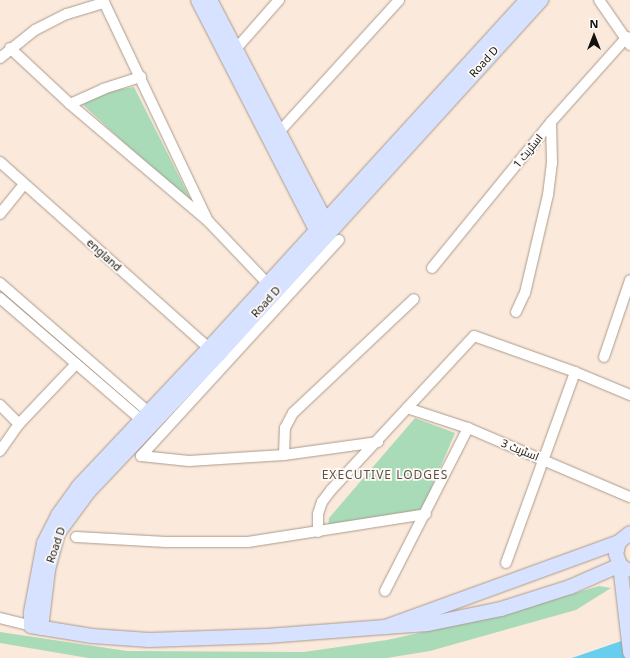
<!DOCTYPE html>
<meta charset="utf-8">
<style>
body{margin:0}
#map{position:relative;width:630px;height:658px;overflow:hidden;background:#fbeadb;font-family:"Noto Sans",Cairo,sans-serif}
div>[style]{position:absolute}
.green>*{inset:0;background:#a9dbb9}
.water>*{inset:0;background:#67cfed}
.roads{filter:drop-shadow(0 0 1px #ab9b8d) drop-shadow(0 0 1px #ab9b8d)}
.street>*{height:10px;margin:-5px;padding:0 5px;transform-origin:5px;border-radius:5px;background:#fff}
.secondary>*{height:14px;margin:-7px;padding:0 7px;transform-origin:7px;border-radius:7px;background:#d6e2ff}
span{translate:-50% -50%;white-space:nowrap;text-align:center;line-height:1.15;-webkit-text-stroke:3.5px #fdfaf7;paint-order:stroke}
.street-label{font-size:11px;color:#16110c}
.neighbourhood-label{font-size:12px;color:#5f5144;letter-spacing:1px}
.north{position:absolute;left:574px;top:16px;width:40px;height:40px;-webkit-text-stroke:3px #fdfaf7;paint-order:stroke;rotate:0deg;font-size:11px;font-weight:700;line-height:16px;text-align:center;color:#16110c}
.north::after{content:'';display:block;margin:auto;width:14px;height:18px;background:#16110c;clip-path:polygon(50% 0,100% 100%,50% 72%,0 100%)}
</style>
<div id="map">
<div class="green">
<div style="clip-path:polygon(134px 87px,195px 208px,81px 103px,110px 91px)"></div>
<div style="clip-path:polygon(415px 418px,455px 433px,422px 510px,328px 527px,329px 518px)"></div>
<div style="clip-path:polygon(599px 586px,611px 588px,576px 610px,430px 651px,387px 658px,88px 658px,0 643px,0 632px,127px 651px,304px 652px,387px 640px,505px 614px)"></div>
</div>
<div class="water">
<div style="clip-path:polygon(630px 638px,630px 658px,572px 658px)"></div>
</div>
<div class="roads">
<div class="street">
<div style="left:103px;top:0;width:242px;rotate:64.6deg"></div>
<div style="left:599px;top:0;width:55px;rotate:55.4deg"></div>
<div style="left:10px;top:48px;width:82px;rotate:43deg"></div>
<div style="left:70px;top:104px;width:182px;rotate:40.3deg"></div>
<div style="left:209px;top:222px;width:84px;rotate:46.4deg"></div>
<div style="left:235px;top:50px;width:67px;rotate:-48.7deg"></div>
<div style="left:0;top:58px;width:45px;rotate:-38.7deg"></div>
<div style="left:35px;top:30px;width:36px;rotate:-27deg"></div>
<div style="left:67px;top:14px;width:39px;rotate:-17deg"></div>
<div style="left:70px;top:104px;width:36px;rotate:-24deg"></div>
<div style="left:103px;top:89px;width:40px;rotate:-18deg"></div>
<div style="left:280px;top:131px;width:177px;rotate:-47.7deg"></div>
<div style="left:0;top:162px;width:280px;rotate:41.7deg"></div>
<div style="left:0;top:214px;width:38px;rotate:-51deg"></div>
<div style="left:432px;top:268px;width:188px;rotate:-50.8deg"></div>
<div style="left:551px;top:122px;width:114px;rotate:-48.2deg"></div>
<div style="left:0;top:283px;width:204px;rotate:41deg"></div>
<div style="left:0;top:298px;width:191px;rotate:40.8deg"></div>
<div style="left:516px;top:312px;width:21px;rotate:-65deg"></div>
<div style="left:525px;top:293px;width:101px;rotate:-76.8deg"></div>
<div style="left:548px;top:195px;width:32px;rotate:-83deg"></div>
<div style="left:552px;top:163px;width:41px;rotate:-91.4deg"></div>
<div style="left:604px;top:357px;width:81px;rotate:-71.3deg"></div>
<div style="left:0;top:405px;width:27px;rotate:45deg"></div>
<div style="left:407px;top:408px;width:64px;rotate:18.2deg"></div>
<div style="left:468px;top:428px;width:176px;rotate:23.1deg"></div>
<div style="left:0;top:451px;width:33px;rotate:-55deg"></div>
<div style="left:19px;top:424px;width:81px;rotate:-46.5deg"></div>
<div style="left:284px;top:455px;width:27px;rotate:-88deg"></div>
<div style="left:285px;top:428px;width:17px;rotate:-62deg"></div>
<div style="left:293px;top:413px;width:166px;rotate:-43.3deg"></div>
<div style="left:141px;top:456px;width:293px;rotate:-47.5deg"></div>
<div style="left:141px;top:456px;width:48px;rotate:5.9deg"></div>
<div style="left:189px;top:461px;width:95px;rotate:-3.6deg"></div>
<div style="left:284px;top:455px;width:95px;rotate:-7.9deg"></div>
<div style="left:318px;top:532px;width:18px;rotate:-90deg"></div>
<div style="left:318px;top:514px;width:13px;rotate:-72deg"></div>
<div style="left:322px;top:502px;width:15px;rotate:-53deg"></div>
<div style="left:331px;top:490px;width:210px;rotate:-47.1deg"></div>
<div style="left:474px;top:336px;width:107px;rotate:19.6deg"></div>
<div style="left:575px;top:372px;width:60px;rotate:22.7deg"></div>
<div style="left:76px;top:537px;width:90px;rotate:3.2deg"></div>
<div style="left:166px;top:542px;width:82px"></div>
<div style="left:248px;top:542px;width:180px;rotate:-8.9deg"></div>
<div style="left:506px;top:563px;width:203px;rotate:-70.1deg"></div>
<div style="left:385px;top:591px;width:183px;rotate:-63deg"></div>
<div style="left:0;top:618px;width:32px;rotate:14deg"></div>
</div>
<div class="secondary">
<div style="left:198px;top:0;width:267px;rotate:62.8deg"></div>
<div style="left:210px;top:0;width:257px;rotate:62.4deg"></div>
<div style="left:619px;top:542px;width:249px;rotate:160deg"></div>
<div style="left:385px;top:627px;width:43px;rotate:-4deg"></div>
<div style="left:428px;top:624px;width:75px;rotate:-11.6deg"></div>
<div style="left:501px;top:609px;width:72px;rotate:-17.7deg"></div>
<div style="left:570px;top:587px;width:55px;rotate:-23.7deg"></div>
<div style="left:620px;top:565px;width:88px;rotate:83.4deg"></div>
<div style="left:627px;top:570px;width:9px;rotate:-144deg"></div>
<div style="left:620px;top:565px;width:12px;rotate:-110deg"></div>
<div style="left:616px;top:554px;width:12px;rotate:-76deg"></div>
<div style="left:619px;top:542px;width:14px;rotate:-39deg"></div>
<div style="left:385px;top:627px;width:119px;rotate:175.7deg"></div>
<div style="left:266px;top:636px;width:117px;rotate:178deg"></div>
<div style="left:149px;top:640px;width:57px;rotate:-176deg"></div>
<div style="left:92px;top:636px;width:62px;rotate:-170.7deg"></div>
<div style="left:31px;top:626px;width:14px;rotate:-90deg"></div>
<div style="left:31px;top:612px;width:70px;rotate:-79.3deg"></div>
<div style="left:44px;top:543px;width:31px;rotate:-63deg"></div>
<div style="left:58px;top:515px;width:34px;rotate:-54deg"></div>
<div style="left:78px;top:487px;width:191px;rotate:-46.7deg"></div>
<div style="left:209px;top:348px;width:471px;rotate:-47.6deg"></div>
<div style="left:41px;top:628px;width:58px;rotate:-83.1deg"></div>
<div style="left:48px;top:570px;width:38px;rotate:-75deg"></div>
<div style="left:58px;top:533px;width:52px;rotate:-53.6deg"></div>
<div style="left:89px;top:491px;width:189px;rotate:-46.5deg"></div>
<div style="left:219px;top:354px;width:479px;rotate:-47.7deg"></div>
</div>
</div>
<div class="street-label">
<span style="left:484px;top:62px;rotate:-48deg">Road D</span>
<span style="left:528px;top:151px;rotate:-51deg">اسٹریٹ 1</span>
<span style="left:104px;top:255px;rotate:42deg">england</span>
<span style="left:266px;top:302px;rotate:-48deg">Road D</span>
<span style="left:520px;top:450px;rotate:22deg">اسٹریٹ 3</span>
<span style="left:56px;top:545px;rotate:-71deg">Road D</span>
</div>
<div class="neighbourhood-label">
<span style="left:385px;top:475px">EXECUTIVE LODGES</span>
</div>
<div class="north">N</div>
</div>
